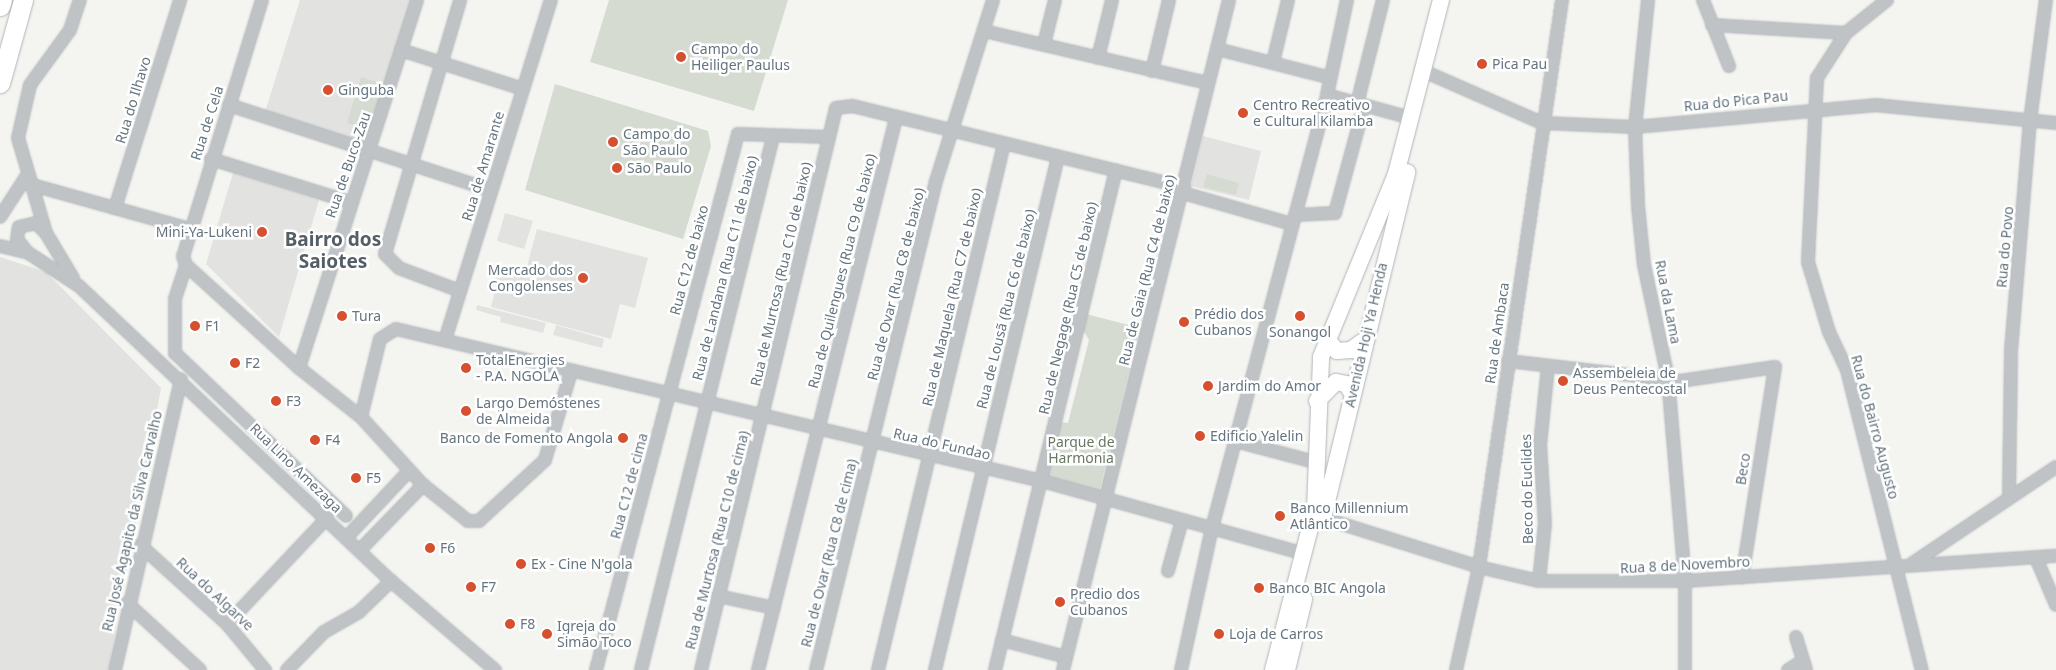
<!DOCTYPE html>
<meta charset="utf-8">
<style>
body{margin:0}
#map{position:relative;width:2056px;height:670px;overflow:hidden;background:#f4f4f1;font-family:"Noto Sans",sans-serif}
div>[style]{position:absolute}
.built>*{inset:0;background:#e2e3e1}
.green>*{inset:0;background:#d6dbd2}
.roads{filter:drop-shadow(0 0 1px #b1b5b8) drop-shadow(0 0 1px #b1b5b8)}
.minor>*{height:12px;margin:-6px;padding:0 6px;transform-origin:6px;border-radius:6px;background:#bfc3c6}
.major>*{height:16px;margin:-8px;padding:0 8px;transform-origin:8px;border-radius:8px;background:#fff}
.highway>*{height:19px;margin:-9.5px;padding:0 9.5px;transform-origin:9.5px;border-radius:9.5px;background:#fff}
.dots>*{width:14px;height:14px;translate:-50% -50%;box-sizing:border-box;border:2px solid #fff;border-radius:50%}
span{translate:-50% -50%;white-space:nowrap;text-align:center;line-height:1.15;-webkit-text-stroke:5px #fff;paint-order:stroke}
.poi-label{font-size:14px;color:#65757f}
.left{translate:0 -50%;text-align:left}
.right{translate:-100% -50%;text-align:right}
.street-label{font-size:14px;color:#65757f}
.park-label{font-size:14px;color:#687764}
.district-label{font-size:19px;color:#535e65;font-weight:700}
</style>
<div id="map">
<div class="built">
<div style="clip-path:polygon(300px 0,414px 0,367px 144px,265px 112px)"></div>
<div style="clip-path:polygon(1203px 136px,1261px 151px,1249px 200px,1191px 186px)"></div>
<div style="clip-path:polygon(233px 173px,319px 200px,279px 337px,206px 264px)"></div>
<div style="clip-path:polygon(505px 213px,533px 221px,524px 249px,497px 241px)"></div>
<div style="clip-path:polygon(537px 229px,648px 258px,635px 308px,620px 304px,611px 339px,491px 307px,496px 286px,521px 293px,522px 287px,494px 280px,497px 269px,502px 271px,504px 265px,526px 270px)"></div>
<div style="clip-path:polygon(0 257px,46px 272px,161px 388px,108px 670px,0 670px)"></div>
<div style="clip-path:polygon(477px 305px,546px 323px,543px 333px,500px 322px,501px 317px,476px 310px)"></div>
<div style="clip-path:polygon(556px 325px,604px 339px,602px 348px,553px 335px)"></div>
</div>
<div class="green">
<div style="clip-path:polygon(609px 0,788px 0,754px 111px,590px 62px)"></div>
<div style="clip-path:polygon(361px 77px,384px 84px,370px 131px,347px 123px)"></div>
<div style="clip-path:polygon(555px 84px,708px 131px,711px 146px,683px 239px,525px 190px)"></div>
<div style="clip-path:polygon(1207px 174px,1239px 183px,1236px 195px,1203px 187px)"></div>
<div style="clip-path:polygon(1086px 314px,1140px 328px,1099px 492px,1045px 479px,1059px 422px,1068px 423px,1089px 340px,1082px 329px)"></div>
</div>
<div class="roads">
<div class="minor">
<div style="left:262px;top:0;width:268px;rotate:107.1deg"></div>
<div style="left:183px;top:256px;width:9px;rotate:72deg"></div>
<div style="left:186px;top:265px;width:153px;rotate:42.3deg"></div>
<div style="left:299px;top:368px;width:79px;rotate:38.3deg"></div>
<div style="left:1648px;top:0;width:128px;rotate:95.8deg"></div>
<div style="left:1635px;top:127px;width:79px;rotate:87.8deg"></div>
<div style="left:1638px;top:206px;width:59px;rotate:84.2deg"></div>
<div style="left:1644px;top:265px;width:116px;rotate:78deg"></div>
<div style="left:1668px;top:378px;width:204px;rotate:85.2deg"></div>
<div style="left:1685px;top:581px;width:89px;rotate:90deg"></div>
<div style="left:1703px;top:0;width:71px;rotate:68.5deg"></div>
<div style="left:1887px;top:0;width:53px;rotate:141.2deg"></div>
<div style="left:1846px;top:33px;width:54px;rotate:122.8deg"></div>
<div style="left:1817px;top:78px;width:184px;rotate:92.8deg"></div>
<div style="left:1808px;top:262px;width:73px;rotate:73.3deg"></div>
<div style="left:1829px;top:332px;width:42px;rotate:64.7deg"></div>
<div style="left:1847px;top:370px;width:309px;rotate:76deg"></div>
<div style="left:1712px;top:25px;width:134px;rotate:3.4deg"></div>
<div style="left:984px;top:31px;width:229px;rotate:13.1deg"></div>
<div style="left:1044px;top:44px;width:45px;rotate:-76deg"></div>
<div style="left:1217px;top:49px;width:114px;rotate:14.2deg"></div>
<div style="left:401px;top:50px;width:128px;rotate:17.7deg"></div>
<div style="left:1098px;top:58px;width:60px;rotate:-76.4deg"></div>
<div style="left:1273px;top:62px;width:64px;rotate:-76.4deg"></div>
<div style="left:1152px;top:71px;width:73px;rotate:-76.5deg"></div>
<div style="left:1428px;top:73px;width:124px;rotate:23.7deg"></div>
<div style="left:1542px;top:123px;width:93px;rotate:2.5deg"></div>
<div style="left:1635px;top:127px;width:241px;rotate:-5.2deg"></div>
<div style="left:1875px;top:105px;width:182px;rotate:5.7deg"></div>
<div style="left:1327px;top:95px;width:87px;rotate:15.3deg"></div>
<div style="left:1357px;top:104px;width:107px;rotate:-76deg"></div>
<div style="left:229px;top:105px;width:275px;rotate:18deg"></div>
<div style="left:211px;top:159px;width:145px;rotate:17.2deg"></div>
<div style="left:29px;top:184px;width:167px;rotate:15.6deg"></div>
<div style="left:1183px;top:193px;width:113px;rotate:15.9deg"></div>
<div style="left:115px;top:208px;width:218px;rotate:-72.6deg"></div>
<div style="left:1295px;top:215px;width:40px;rotate:-2.9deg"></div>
<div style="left:1335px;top:213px;width:111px;rotate:-74.8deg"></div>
<div style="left:0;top:217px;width:48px;rotate:-57deg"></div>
<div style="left:0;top:246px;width:28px;rotate:13deg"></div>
<div style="left:27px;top:252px;width:62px;rotate:33.2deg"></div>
<div style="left:79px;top:286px;width:429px;rotate:43.4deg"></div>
<div style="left:391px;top:581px;width:137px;rotate:40.6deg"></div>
<div style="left:27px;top:252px;width:16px;rotate:-128deg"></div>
<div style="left:17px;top:239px;width:12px;rotate:-81deg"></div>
<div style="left:19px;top:227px;width:17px;rotate:-13deg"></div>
<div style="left:36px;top:223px;width:14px;rotate:45deg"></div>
<div style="left:186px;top:265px;width:36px;rotate:108deg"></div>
<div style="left:175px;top:299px;width:54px;rotate:90deg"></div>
<div style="left:175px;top:353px;width:236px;rotate:43.6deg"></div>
<div style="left:73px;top:278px;width:52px;rotate:-121deg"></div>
<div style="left:46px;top:233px;width:99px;rotate:-106.4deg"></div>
<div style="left:18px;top:138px;width:54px;rotate:-77.2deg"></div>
<div style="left:30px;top:85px;width:68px;rotate:-54deg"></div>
<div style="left:70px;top:30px;width:32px;rotate:-72deg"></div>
<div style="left:460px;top:291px;width:65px;rotate:-159.3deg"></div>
<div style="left:399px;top:268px;width:20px;rotate:-135deg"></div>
<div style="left:385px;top:254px;width:265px;rotate:-73.5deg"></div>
<div style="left:445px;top:340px;width:356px;rotate:-72.7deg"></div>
<div style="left:1508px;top:361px;width:173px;rotate:6.6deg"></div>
<div style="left:1680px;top:381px;width:96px;rotate:-8.4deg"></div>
<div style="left:1775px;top:367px;width:213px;rotate:98.9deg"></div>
<div style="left:299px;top:368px;width:386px;rotate:-72.2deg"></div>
<div style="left:571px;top:372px;width:92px;rotate:106.5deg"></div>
<div style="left:545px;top:460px;width:90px;rotate:137.3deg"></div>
<div style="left:479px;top:521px;width:11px;rotate:180deg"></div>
<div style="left:468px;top:521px;width:58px;rotate:-141.3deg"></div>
<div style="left:423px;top:485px;width:92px;rotate:-132.4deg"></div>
<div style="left:361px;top:417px;width:80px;rotate:-76.3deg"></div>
<div style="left:380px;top:339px;width:19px;rotate:-32deg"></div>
<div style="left:396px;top:329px;width:664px;rotate:13.24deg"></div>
<div style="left:1042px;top:481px;width:273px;rotate:15.5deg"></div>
<div style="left:1235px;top:441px;width:87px;rotate:14.7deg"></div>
<div style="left:2009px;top:498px;width:147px;rotate:-89.2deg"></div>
<div style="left:2011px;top:351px;width:231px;rotate:-85.3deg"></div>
<div style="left:2030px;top:121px;width:122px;rotate:-82.5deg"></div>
<div style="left:1323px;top:518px;width:164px;rotate:17.4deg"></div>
<div style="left:1479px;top:567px;width:62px;rotate:13.1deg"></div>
<div style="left:1539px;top:581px;width:146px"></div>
<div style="left:1685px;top:581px;width:372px;rotate:-3.9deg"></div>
<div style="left:347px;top:537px;width:91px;rotate:-46.8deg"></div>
<div style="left:140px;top:545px;width:118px;rotate:42.2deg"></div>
<div style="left:227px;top:624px;width:60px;rotate:50.4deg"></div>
<div style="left:360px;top:550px;width:91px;rotate:-45.9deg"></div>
<div style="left:2036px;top:558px;width:51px;rotate:66.9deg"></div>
<div style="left:1913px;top:563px;width:172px;rotate:-33.9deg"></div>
<div style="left:1168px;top:571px;width:53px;rotate:-74.6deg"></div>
<div style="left:1539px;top:581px;width:57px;rotate:-84deg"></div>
<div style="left:1545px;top:524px;width:79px;rotate:-93.6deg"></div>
<div style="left:1540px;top:445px;width:79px;rotate:-84.2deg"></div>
<div style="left:718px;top:596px;width:57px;rotate:12.1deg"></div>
<div style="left:127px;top:603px;width:99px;rotate:42.5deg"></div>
<div style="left:227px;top:624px;width:146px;rotate:-46.7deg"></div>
<div style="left:1796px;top:637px;width:34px;rotate:73deg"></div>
<div style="left:1002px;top:640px;width:66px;rotate:14.9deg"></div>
<div style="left:115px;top:670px;width:298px;rotate:-77.2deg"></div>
<div style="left:287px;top:670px;width:53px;rotate:-45.8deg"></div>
<div style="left:324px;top:632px;width:40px;rotate:-29.7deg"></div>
<div style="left:359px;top:612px;width:45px;rotate:-44.1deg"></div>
<div style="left:596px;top:670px;width:554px;rotate:-75.16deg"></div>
<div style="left:738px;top:134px;width:91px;rotate:1.9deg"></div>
<div style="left:641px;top:670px;width:549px;rotate:-76.09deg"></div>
<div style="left:701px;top:670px;width:578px;rotate:-76.49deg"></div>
<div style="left:836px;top:108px;width:17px;rotate:-7deg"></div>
<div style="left:853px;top:106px;width:341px;rotate:13.8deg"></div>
<div style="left:758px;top:670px;width:569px;rotate:-75.96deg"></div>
<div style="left:816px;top:670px;width:504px;rotate:-76.21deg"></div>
<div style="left:936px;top:181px;width:190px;rotate:-72.5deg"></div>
<div style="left:878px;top:670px;width:541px;rotate:-76.53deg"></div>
<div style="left:935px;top:670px;width:528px;rotate:-76.52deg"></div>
<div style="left:995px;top:670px;width:514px;rotate:-76.4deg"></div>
<div style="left:1063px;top:670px;width:690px;rotate:-76.08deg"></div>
<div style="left:1181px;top:670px;width:145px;rotate:-77.7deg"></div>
<div style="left:1212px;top:528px;width:448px;rotate:-75.1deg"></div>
<div style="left:1327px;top:95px;width:97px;rotate:-78.1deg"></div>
<div style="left:1456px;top:670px;width:106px;rotate:-77.4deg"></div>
<div style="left:1479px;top:567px;width:573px;rotate:-81.67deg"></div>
<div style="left:1788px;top:670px;width:15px;rotate:-32deg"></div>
</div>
<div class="major">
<div style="left:1326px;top:338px;width:17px;rotate:50deg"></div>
<div style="left:1337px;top:351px;width:14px;rotate:-4deg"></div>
<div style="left:1351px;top:350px;width:14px;rotate:-36deg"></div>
<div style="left:1317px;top:401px;width:27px;rotate:-45deg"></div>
<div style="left:1336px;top:382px;width:10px;rotate:11deg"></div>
<div style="left:1346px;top:384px;width:12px;rotate:55deg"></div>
<div style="left:1322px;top:522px;width:360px;rotate:-76.3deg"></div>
<div style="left:1273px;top:670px;width:166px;rotate:-75.4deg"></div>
<div style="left:1315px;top:509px;width:152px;rotate:-87.7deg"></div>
<div style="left:1321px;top:357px;width:198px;rotate:-67.7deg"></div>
<div style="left:1396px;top:174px;width:180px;rotate:-75.5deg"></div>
<div style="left:1287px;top:670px;width:73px;rotate:-76.5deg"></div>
</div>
<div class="highway">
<div style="left:0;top:6px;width:6px;rotate:-72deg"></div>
<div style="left:0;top:83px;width:86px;rotate:-74.5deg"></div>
</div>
</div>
<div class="dots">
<div style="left:681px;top:57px;background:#d64f2f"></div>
<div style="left:1482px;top:64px;background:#d64f2f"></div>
<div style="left:328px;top:90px;background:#d64f2f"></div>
<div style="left:1243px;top:113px;background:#d64f2f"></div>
<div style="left:613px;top:142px;background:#d64f2f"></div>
<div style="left:617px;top:168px;background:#d64f2f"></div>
<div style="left:262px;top:232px;background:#d64f2f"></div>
<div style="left:583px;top:278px;background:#d64f2f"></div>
<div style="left:342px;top:316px;background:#d64f2f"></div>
<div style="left:1300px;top:316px;background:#d64f2f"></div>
<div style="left:1184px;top:322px;background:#d64f2f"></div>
<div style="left:195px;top:326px;background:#d64f2f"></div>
<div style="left:235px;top:363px;background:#d64f2f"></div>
<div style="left:466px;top:368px;background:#d64f2f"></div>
<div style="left:1563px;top:381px;background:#d64f2f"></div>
<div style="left:1208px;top:386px;background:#d64f2f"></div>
<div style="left:276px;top:401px;background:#d64f2f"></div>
<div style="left:466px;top:411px;background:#d64f2f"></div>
<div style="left:1200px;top:436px;background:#d64f2f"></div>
<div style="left:623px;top:438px;background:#d64f2f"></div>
<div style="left:315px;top:440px;background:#d64f2f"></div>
<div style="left:356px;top:478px;background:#d64f2f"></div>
<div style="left:1280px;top:516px;background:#d64f2f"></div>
<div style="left:430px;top:548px;background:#d64f2f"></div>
<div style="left:521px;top:564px;background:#d64f2f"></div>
<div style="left:471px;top:587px;background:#d64f2f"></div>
<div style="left:1259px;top:588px;background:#d64f2f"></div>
<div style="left:1060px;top:602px;background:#d64f2f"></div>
<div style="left:510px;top:624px;background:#d64f2f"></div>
<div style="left:547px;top:634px;background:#d64f2f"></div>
<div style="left:1219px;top:634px;background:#d64f2f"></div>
</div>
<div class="poi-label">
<span class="left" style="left:691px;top:57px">Campo do<br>Heiliger Paulus</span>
<span class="left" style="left:1492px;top:64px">Pica Pau</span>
<span class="left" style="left:338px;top:90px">Ginguba</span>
<span class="left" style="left:1253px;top:113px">Centro Recreativo<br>e Cultural Kilamba</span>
<span class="left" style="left:623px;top:142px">Campo do<br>São Paulo</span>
<span class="left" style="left:627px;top:168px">São Paulo</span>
<span class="right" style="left:252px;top:232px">Mini-Ya-Lukeni</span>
<span class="right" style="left:573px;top:278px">Mercado dos<br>Congolenses</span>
<span class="left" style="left:1194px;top:322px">Prédio dos<br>Cubanos</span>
<span class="left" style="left:352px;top:316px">Tura</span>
<span class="left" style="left:205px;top:326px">F1</span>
<span style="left:1300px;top:332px">Sonangol</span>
<span class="left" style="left:476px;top:368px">TotalEnergies<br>- P.A. NGOLA</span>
<span class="left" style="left:245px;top:363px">F2</span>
<span class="left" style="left:1573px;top:381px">Assembeleia de<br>Deus Pentecostal</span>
<span class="left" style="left:1218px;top:386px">Jardim do Amor</span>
<span class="left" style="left:286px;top:401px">F3</span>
<span class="left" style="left:476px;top:411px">Largo Demóstenes<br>de Almeida</span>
<span class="left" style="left:1210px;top:436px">Edificio Yalelin</span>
<span class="right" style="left:613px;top:438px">Banco de Fomento Angola</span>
<span class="left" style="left:325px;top:440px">F4</span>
<span class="left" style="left:366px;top:478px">F5</span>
<span class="left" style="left:1290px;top:516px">Banco Millennium<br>Atlântico</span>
<span class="left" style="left:440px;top:548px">F6</span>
<span class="left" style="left:531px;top:564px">Ex - Cine N'gola</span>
<span class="left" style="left:481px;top:587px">F7</span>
<span class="left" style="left:1269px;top:588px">Banco BIC Angola</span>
<span class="left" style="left:1070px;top:602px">Predio dos<br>Cubanos</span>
<span class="left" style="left:520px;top:624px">F8</span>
<span class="left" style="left:557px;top:634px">Igreja do<br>Simão Toco</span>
<span class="left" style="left:1229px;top:634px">Loja de Carros</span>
</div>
<div class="street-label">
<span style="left:133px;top:100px;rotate:-73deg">Rua do Ilhavo</span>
<span style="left:1736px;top:101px;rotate:-6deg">Rua do Pica Pau</span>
<span style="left:207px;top:123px;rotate:-72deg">Rua de Cela</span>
<span style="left:348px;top:165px;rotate:-71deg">Rua de Buco-Zau</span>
<span style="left:483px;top:166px;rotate:-73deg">Rua de Amarante</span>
<span style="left:2005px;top:247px;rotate:-85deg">Rua do Povo</span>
<span style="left:689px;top:260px;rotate:-75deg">Rua C12 de baixo</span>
<span style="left:725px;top:268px;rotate:-76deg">Rua de Landana (Rua C11 de baixo)</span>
<span style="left:1147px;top:270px;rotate:-76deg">Rua de Gaia (Rua C4 de baixo)</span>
<span style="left:842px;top:271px;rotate:-76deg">Rua de Quilengues (Rua C9 de baixo)</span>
<span style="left:781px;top:274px;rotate:-77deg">Rua de Murtosa (Rua C10 de baixo)</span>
<span style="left:896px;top:284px;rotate:-76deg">Rua de Ovar (Rua C8 de baixo)</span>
<span style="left:952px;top:297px;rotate:-77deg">Rua de Maquela (Rua C7 de baixo)</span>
<span style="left:1668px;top:302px;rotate:79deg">Rua da Lama</span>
<span style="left:1068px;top:308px;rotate:-77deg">Rua de Negage (Rua C5 de baixo)</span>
<span style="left:1006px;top:309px;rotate:-76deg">Rua de Lousã (Rua C6 de baixo)</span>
<span style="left:1497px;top:333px;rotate:-82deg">Rua de Ambaca</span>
<span style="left:1366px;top:335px;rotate:-77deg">Avenida Hoji Ya Henda</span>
<span style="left:1875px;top:427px;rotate:75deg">Rua do Bairro Augusto</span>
<span style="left:942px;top:444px;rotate:13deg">Rua do Fundao</span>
<span style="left:296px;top:468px;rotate:44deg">Rua Lino Amezaga</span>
<span style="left:1743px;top:469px;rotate:-81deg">Beco</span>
<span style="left:629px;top:486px;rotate:-75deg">Rua C12 de cima</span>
<span style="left:1527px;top:489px;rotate:-91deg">Beco do Euclides</span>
<span style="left:132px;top:521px;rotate:-77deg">Rua José Agapito da Silva Carvalho</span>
<span style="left:717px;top:540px;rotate:-76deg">Rua de Murtosa (Rua C10 de cima)</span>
<span style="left:829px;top:553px;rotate:-76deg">Rua de Ovar (Rua C8 de cima)</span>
<span style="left:1685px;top:565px;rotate:-3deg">Rua 8 de Novembro</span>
<span style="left:215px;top:594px;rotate:43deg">Rua do Algarve</span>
</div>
<div class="park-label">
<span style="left:1081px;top:450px">Parque de<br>Harmonia</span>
</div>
<div class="district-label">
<span style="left:333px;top:251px">Bairro dos<br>Saiotes</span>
</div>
</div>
